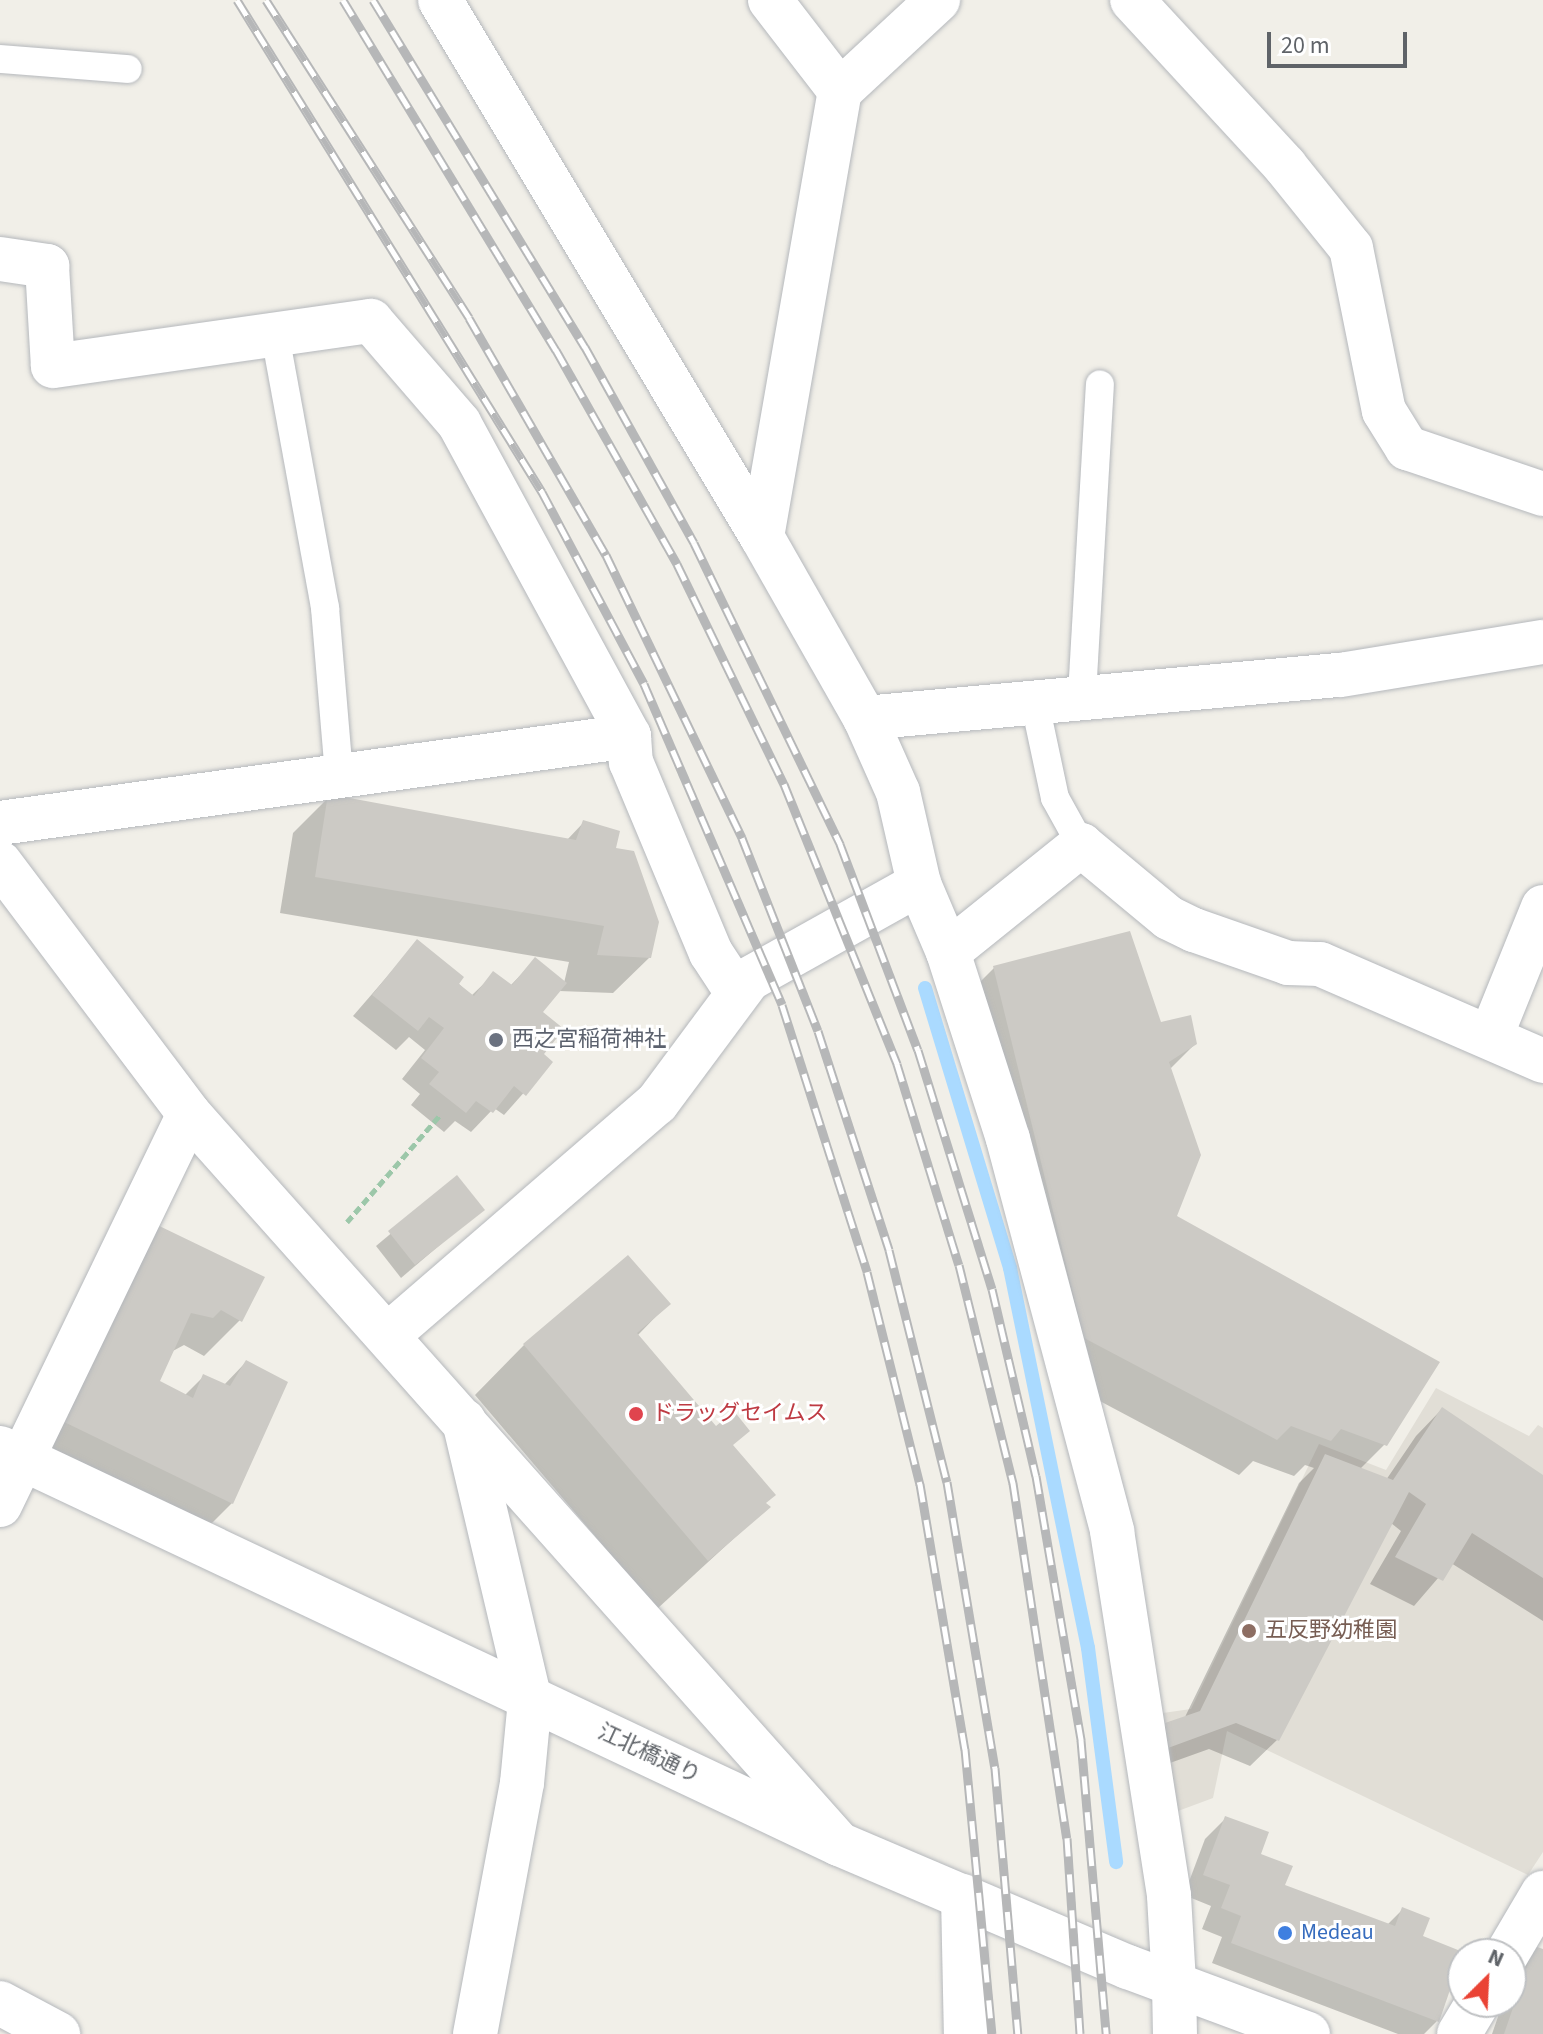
<!DOCTYPE html>
<meta charset="utf-8">
<style>
body{margin:0}
#map{position:relative;width:1543px;height:2034px;overflow:hidden;background:#f1efe8;font-family:"Source Sans 3","Noto Sans JP",sans-serif}
div>[style]{position:absolute}
.education>*{inset:0;background:#e1ded6}
.shadow>*{inset:0;background:#0003}
.stream>*{height:14px;margin:-7px;padding:0 7px;transform-origin:7px;border-radius:7px;background:#aadaff}
.building>*{inset:0;background:#cccac5}
.path>*{height:5px;margin-top:-2.5px;transform-origin:0;background:repeating-linear-gradient(90deg,#9cc7a9 0 8px,transparent 0 12px)}
.roads{filter:drop-shadow(0 0 2px #b5b8bc) drop-shadow(0 0 2px #b5b8bc)}
.service>*{height:28px;margin:-14px;padding:0 14px;transform-origin:14px;border-radius:14px;background:#fff}
.minor>*{height:44px;margin:-22px;padding:0 22px;transform-origin:22px;border-radius:22px;background:#fff}
.tertiary>*{height:44px;margin:-22px;padding:0 22px;transform-origin:22px;border-radius:22px;background:#fff}
.secondary>*{height:44px;margin:-22px;padding:0 22px;transform-origin:22px;border-radius:22px;background:#fff}
.rail>*{height:9px;margin-top:-4.5px;transform-origin:0;background:repeating-linear-gradient(90deg,#fff 0 18px,#b6b7b8 0 36px);box-sizing:border-box;border-block:2px solid #b6b7b8}
.dots>*{width:22px;height:22px;translate:-50% -50%;box-sizing:border-box;border:4px solid #fff;border-radius:50%}
span{translate:-50% -50%;white-space:nowrap;text-align:center;line-height:1.15;-webkit-text-stroke:6px #fff;paint-order:stroke}
.worship-label{font-size:22px;color:#5b616d}
.left{translate:0 -50%;text-align:left}
.health-label{font-size:22px;color:#be3a42}
.education-label{font-size:22px;color:#785e54}
.street-label{font-size:22px;color:#5f6368}
.shop-label{font-size:22px;color:#366cbe}
.north{position:absolute;left:1447px;top:1938px;width:80px;height:80px;box-sizing:border-box;background:#fff;border:2px solid #bfc1c3;border-radius:50%;rotate:24deg;font-size:22px;font-weight:700;line-height:32px;text-align:center;color:#5f6368}
.north::after{content:'';display:block;margin:auto;width:28px;height:36px;background:#ea4335;clip-path:polygon(50% 0,100% 100%,50% 72%,0 100%)}
.scale{position:absolute;left:1267px;top:32px;width:140px;height:36px;box-sizing:border-box;border:4px solid #5f6368;border-top:0;padding-left:10px;font-size:24px;line-height:28px;white-space:nowrap;color:#5f6368;-webkit-text-stroke:6px #fff;paint-order:stroke}
</style>
<div id="map">
<div class="education">
<div style="clip-path:polygon(1436px 1388px,1529px 1436px,1538px 1425px,1543px 1428px,1543px 1852px,1528px 1875px,1227px 1731px,1213px 1798px,1170px 1814px,1163px 1713px,1191px 1709px,1319px 1444px,1386px 1470px)"></div>
</div>
<div class="shadow">
<div style="clip-path:polygon(329px 797px,566px 841px,584px 822px,613px 850px,650px 957px,613px 993px,559px 991px,540px 1013px,541px 1054px,551px 1062px,504px 1115px,494px 1108px,471px 1132px,455px 1121px,444px 1132px,411px 1105px,420px 1094px,402px 1079px,425px 1050px,409px 1037px,396px 1050px,353px 1016px,417px 942px,471px 996px,494px 974px,510px 986px,535px 960px,564px 983px,569px 962px,280px 913px,293px 833px)"></div>
<div style="clip-path:polygon(994px 968px,1159px 1025px,1195px 1044px,1169px 1070px,1174px 1217px,1385px 1444px,1360px 1469px,1386px 1480px,1416px 1436px,1442px 1409px,1543px 1478px,1543px 1621px,1451px 1563px,1414px 1606px,1370px 1584px,1401px 1531px,1391px 1523px,1277px 1740px,1250px 1766px,1209px 1749px,1142px 1773px,1140px 1751px,1167px 1725px,1184px 1719px,1299px 1483px,1314px 1468px,1305px 1465px,1294px 1476px,1253px 1461px,1239px 1475px,1049px 1374px,958px 1004px)"></div>
<div style="clip-path:polygon(457px 1178px,482px 1209px,401px 1278px,376px 1246px)"></div>
<div style="clip-path:polygon(150px 1224px,240px 1320px,204px 1356px,184px 1345px,171px 1352px,158px 1382px,184px 1396px,203px 1377px,223px 1386px,246px 1362px,232px 1503px,196px 1539px,22px 1454px)"></div>
<div style="clip-path:polygon(668px 1304px,637px 1336px,768px 1507px,657px 1609px,475px 1395px,524px 1345px)"></div>
<div style="clip-path:polygon(1226px 1818px,1283px 1886px,1387px 1925px,1402px 1910px,1420px 1937px,1463px 1954px,1437px 2021px,1424px 2034px,1398px 2034px,1212px 1963px,1222px 1937px,1202px 1929px,1211px 1906px,1184px 1895px,1205px 1839px)"></div>
<div style="clip-path:polygon(1535px 1948px,1543px 1951px,1543px 2034px,1492px 2034px,1503px 2002px,1511px 2002px,1514px 1969px)"></div>
</div>
<div class="stream">
<div style="left:925px;top:988px;width:293px;rotate:73.1deg"></div>
<div style="left:1010px;top:1268px;width:388px;rotate:78.4deg"></div>
<div style="left:1088px;top:1648px;width:216px;rotate:82.5deg"></div>
</div>
<div class="building">
<div style="clip-path:polygon(328px 794px,576px 840px,583px 820px,620px 831px,616px 848px,634px 851px,659px 922px,651px 958px,597px 955px,604px 926px,315px 877px)"></div>
<div style="clip-path:polygon(1130px 931px,1161px 1022px,1191px 1015px,1197px 1044px,1169px 1062px,1201px 1155px,1177px 1216px,1440px 1362px,1387px 1446px,1341px 1429px,1331px 1441px,1291px 1426px,1277px 1440px,1084px 1338px,993px 966px)"></div>
<div style="clip-path:polygon(417px 939px,464px 977px,459px 984px,474px 996px,493px 971px,512px 985px,535px 957px,567px 983px,543px 1012px,564px 1029px,544px 1054px,553px 1062px,526px 1096px,514px 1086px,493px 1113px,476px 1101px,466px 1113px,429px 1084px,439px 1072px,421px 1058px,444px 1028px,429px 1017px,418px 1031px,372px 995px)"></div>
<div style="clip-path:polygon(457px 1175px,485px 1210px,415px 1265px,388px 1231px)"></div>
<div style="clip-path:polygon(149px 1221px,265px 1277px,242px 1322px,221px 1310px,213px 1318px,191px 1313px,160px 1381px,193px 1398px,203px 1374px,230px 1386px,246px 1360px,288px 1382px,233px 1504px,56px 1418px)"></div>
<div style="clip-path:polygon(628px 1255px,671px 1304px,637px 1333px,716px 1426px,734px 1411px,750px 1431px,733px 1445px,776px 1495px,766px 1503px,771px 1507px,708px 1561px,523px 1344px)"></div>
<div style="clip-path:polygon(1442px 1407px,1543px 1475px,1543px 1578px,1472px 1533px,1443px 1581px,1395px 1557px,1426px 1504px,1409px 1492px,1279px 1741px,1236px 1723px,1168px 1748px,1165px 1723px,1200px 1711px,1325px 1454px,1393px 1480px)"></div>
<div style="clip-path:polygon(1225px 1816px,1269px 1832px,1261px 1854px,1293px 1866px,1285px 1885px,1395px 1926px,1402px 1907px,1430px 1918px,1423px 1936px,1463px 1952px,1439px 2022px,1231px 1943px,1241px 1916px,1221px 1908px,1230px 1885px,1203px 1875px)"></div>
<div style="clip-path:polygon(1534px 1946px,1543px 1949px,1543px 2034px,1504px 2034px)"></div>
</div>
<div class="path">
<div style="left:347px;top:1222px;width:143px;rotate:-49deg"></div>
</div>
<div class="roads">
<div class="service">
<div style="left:0;top:59px;width:128px;rotate:4.5deg"></div>
<div style="left:275px;top:335px;width:278px;rotate:79.6deg"></div>
<div style="left:325px;top:608px;width:169px;rotate:85.2deg"></div>
<div style="left:1082px;top:695px;width:311px;rotate:-86.7deg"></div>
<div style="left:1035px;top:704px;width:96px;rotate:78deg"></div>
<div style="left:1055px;top:798px;width:54px;rotate:61deg"></div>
</div>
<div class="minor">
<div style="left:440px;top:0;width:626px;rotate:59.05deg"></div>
<div style="left:762px;top:537px;width:208px;rotate:60.4deg"></div>
<div style="left:865px;top:718px;width:81px;rotate:66deg"></div>
<div style="left:898px;top:792px;width:94px;rotate:77.1deg"></div>
<div style="left:919px;top:884px;width:74px;rotate:66.9deg"></div>
<div style="left:948px;top:952px;width:196px;rotate:72.2deg"></div>
<div style="left:1008px;top:1139px;width:406px;rotate:75.1deg"></div>
<div style="left:1112px;top:1531px;width:369px;rotate:81.1deg"></div>
<div style="left:1169px;top:1896px;width:88px;rotate:86.7deg"></div>
<div style="left:770px;top:0;width:115px;rotate:52.4deg"></div>
<div style="left:1132px;top:0;width:226px;rotate:47.3deg"></div>
<div style="left:1285px;top:166px;width:105px;rotate:51.2deg"></div>
<div style="left:1351px;top:248px;width:166px;rotate:78.6deg"></div>
<div style="left:1384px;top:411px;width:44px;rotate:58.1deg"></div>
<div style="left:1407px;top:448px;width:144px;rotate:18.7deg"></div>
<div style="left:0;top:259px;width:48px;rotate:8.5deg"></div>
<div style="left:47px;top:266px;width:100px;rotate:86.6deg"></div>
<div style="left:53px;top:366px;width:321px;rotate:-8.1deg"></div>
<div style="left:371px;top:321px;width:135px;rotate:49.2deg"></div>
<div style="left:459px;top:423px;width:356px;rotate:61.5deg"></div>
<div style="left:629px;top:736px;width:26px;rotate:86deg"></div>
<div style="left:631px;top:762px;width:207px;rotate:67.3deg"></div>
<div style="left:711px;top:953px;width:45px;rotate:56.7deg"></div>
<div style="left:762px;top:537px;width:453px;rotate:-80.1deg"></div>
<div style="left:840px;top:91px;width:134px;rotate:-42.9deg"></div>
<div style="left:865px;top:718px;width:478px;rotate:-5.2deg"></div>
<div style="left:1341px;top:675px;width:205px;rotate:-9.3deg"></div>
<div style="left:0;top:823px;width:635px;rotate:-7.87deg"></div>
<div style="left:948px;top:952px;width:171px;rotate:-38.8deg"></div>
<div style="left:1081px;top:845px;width:114px;rotate:39.7deg"></div>
<div style="left:1169px;top:918px;width:28px;rotate:26deg"></div>
<div style="left:1194px;top:930px;width:100px;rotate:19.3deg"></div>
<div style="left:1288px;top:963px;width:32px;rotate:2deg"></div>
<div style="left:1320px;top:964px;width:243px;rotate:23.5deg"></div>
<div style="left:1491px;top:1036px;width:139px;rotate:-68deg"></div>
<div style="left:388px;top:1335px;width:355px;rotate:-40.8deg"></div>
<div style="left:657px;top:1103px;width:154px;rotate:-53.4deg"></div>
<div style="left:749px;top:979px;width:195px;rotate:-29.2deg"></div>
<div style="left:464px;top:1421px;width:287px;rotate:76.7deg"></div>
<div style="left:530px;top:1700px;width:83px;rotate:95.5deg"></div>
<div style="left:522px;top:1783px;width:255px;rotate:100.6deg"></div>
<div style="left:0;top:1505px;width:434px;rotate:-64.2deg"></div>
<div style="left:963px;top:1896px;width:138px;rotate:88.8deg"></div>
<div style="left:1507px;top:1954px;width:71px;rotate:-59.5deg"></div>
<div style="left:0;top:2003px;width:66px;rotate:28.1deg"></div>
<div style="left:1459px;top:2034px;width:37px;rotate:-59deg"></div>
</div>
<div class="tertiary">
<div style="left:0;top:863px;width:314px;rotate:53deg"></div>
<div style="left:189px;top:1114px;width:977px;rotate:48.32deg"></div>
<div style="left:1174px;top:1984px;width:50px;rotate:88.9deg"></div>
</div>
<div class="secondary">
<div style="left:0;top:1448px;width:928px;rotate:25.27deg"></div>
<div style="left:839px;top:1844px;width:314px;rotate:23.1deg"></div>
<div style="left:1128px;top:1967px;width:192px;rotate:20.4deg"></div>
</div>
</div>
<div class="rail">
<div style="left:237px;top:0;width:579px;rotate:58.2deg"></div>
<div style="left:542px;top:492px;width:217px;rotate:62deg"></div>
<div style="left:644px;top:684px;width:349px;rotate:66.7deg"></div>
<div style="left:782px;top:1005px;width:280px;rotate:72.3deg"></div>
<div style="left:867px;top:1272px;width:219px;rotate:76deg"></div>
<div style="left:920px;top:1484px;width:269px;rotate:80.4deg"></div>
<div style="left:965px;top:1749px;width:286px;rotate:84.6deg"></div>
<div style="left:266px;top:0;width:377px;rotate:57.4deg"></div>
<div style="left:469px;top:318px;width:274px;rotate:60deg"></div>
<div style="left:606px;top:555px;width:314px;rotate:64.3deg"></div>
<div style="left:742px;top:838px;width:207px;rotate:68.5deg"></div>
<div style="left:818px;top:1031px;width:230px;rotate:72deg"></div>
<div style="left:889px;top:1250px;width:239px;rotate:76deg"></div>
<div style="left:947px;top:1482px;width:290px;rotate:80.5deg"></div>
<div style="left:995px;top:1768px;width:267px;rotate:85.1deg"></div>
<div style="left:343px;top:0;width:410px;rotate:58.7deg"></div>
<div style="left:556px;top:350px;width:246px;rotate:60.5deg"></div>
<div style="left:677px;top:564px;width:245px;rotate:64.1deg"></div>
<div style="left:784px;top:784px;width:302px;rotate:68deg"></div>
<div style="left:897px;top:1064px;width:210px;rotate:72.9deg"></div>
<div style="left:959px;top:1265px;width:225px;rotate:76.1deg"></div>
<div style="left:1013px;top:1483px;width:359px;rotate:81.4deg"></div>
<div style="left:1067px;top:1838px;width:196px;rotate:86.2deg"></div>
<div style="left:373px;top:0;width:407px;rotate:58.6deg"></div>
<div style="left:585px;top:347px;width:224px;rotate:60.9deg"></div>
<div style="left:694px;top:543px;width:335px;rotate:64.1deg"></div>
<div style="left:840px;top:844px;width:220px;rotate:69.3deg"></div>
<div style="left:918px;top:1050px;width:250px;rotate:72.8deg"></div>
<div style="left:992px;top:1289px;width:192px;rotate:76.8deg"></div>
<div style="left:1036px;top:1476px;width:268px;rotate:80.3deg"></div>
<div style="left:1081px;top:1740px;width:295px;rotate:85.1deg"></div>
</div>
<div class="dots">
<div style="left:496px;top:1040px;background:#6b7280"></div>
<div style="left:636px;top:1414px;background:#e0444e"></div>
<div style="left:1249px;top:1631px;background:#8d6e63"></div>
<div style="left:1285px;top:1933px;background:#3f7fe0"></div>
</div>
<div class="worship-label">
<span class="left" style="left:512px;top:1040px">西之宮稲荷神社</span>
</div>
<div class="health-label">
<span class="left" style="left:652px;top:1414px">ドラッグセイムス</span>
</div>
<div class="education-label">
<span class="left" style="left:1265px;top:1631px">五反野幼稚園</span>
</div>
<div class="street-label">
<span style="left:649px;top:1754px;rotate:25deg">江北橋通り</span>
</div>
<div class="shop-label">
<span class="left" style="left:1301px;top:1933px">Medeau</span>
</div>
<div class="north">N</div>
<div class="scale">20 m</div>
</div>
